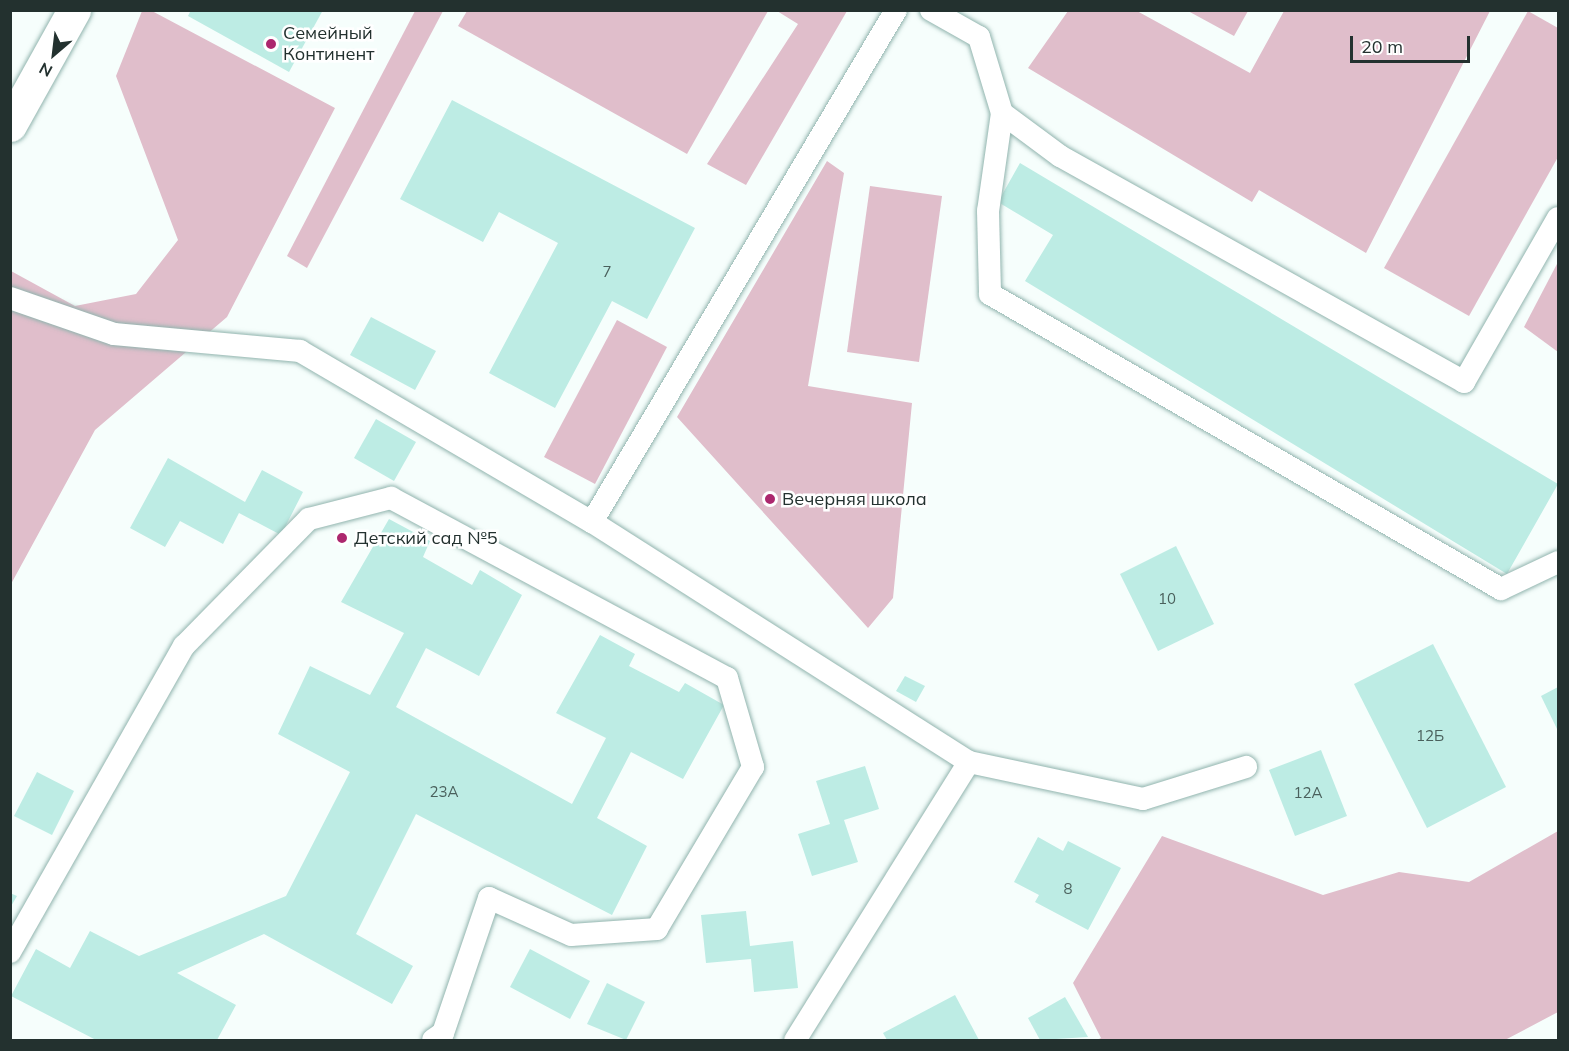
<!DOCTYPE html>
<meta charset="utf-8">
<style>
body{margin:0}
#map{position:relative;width:1569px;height:1051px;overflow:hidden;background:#f6fefc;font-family:Mulish,sans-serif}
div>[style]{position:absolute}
.green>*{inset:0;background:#e0becb}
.building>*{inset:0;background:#bdece4}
.roads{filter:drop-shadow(0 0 2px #91b4ae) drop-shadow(0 0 2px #91b4ae)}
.lane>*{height:22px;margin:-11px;padding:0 11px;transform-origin:11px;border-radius:11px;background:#fff}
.secondary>*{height:33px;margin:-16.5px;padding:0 16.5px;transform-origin:16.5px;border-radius:16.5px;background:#fff}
.dots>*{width:16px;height:16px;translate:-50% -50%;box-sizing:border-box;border:3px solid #fff;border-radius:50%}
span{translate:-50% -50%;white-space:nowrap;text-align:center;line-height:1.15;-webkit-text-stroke:5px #fff;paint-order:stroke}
.number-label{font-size:15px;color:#4a605c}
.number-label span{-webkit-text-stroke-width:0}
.poi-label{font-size:18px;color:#23312f}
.left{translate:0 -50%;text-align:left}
.frame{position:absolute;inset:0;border:12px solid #23312f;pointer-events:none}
.north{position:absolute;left:24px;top:24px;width:60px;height:60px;-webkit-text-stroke:4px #fff;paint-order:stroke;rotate:208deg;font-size:16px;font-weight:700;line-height:24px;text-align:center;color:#23312f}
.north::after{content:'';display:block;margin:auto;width:21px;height:27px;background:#23312f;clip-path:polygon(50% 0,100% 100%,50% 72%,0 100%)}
.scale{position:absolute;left:1350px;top:36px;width:120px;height:27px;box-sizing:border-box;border:3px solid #23312f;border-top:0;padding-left:8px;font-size:18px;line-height:21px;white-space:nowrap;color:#23312f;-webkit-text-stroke:4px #fff;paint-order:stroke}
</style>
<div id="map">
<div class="green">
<div style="clip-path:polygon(142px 11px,152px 11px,335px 108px,227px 317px,95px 430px,11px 584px,11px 271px,75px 306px,136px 294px,178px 240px,116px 76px)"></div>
<div style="clip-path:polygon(415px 11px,443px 11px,307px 268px,287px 256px)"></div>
<div style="clip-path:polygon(467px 11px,768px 10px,768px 11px,687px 154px,458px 26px)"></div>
<div style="clip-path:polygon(777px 11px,847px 11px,746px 185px,707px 164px,798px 24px)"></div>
<div style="clip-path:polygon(1068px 11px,1137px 11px,1250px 73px,1284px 11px,1490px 11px,1366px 253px,1259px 190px,1252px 202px,1028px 68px)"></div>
<div style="clip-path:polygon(1188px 11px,1248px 11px,1234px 36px)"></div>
<div style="clip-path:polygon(1528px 11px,1558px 28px,1558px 157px,1469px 316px,1384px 268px)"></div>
<div style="clip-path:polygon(827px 161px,844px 173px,808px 386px,912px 403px,893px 598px,868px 628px,677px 417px)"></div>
<div style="clip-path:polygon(870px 186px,942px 196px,919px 362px,847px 352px)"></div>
<div style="clip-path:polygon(1558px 262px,1558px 352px,1524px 327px)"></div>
<div style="clip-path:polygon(617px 320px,667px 347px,595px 484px,544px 457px)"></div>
<div style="clip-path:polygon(1558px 831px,1558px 1012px,1505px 1040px,1097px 1040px,1101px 1038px,1073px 983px,1162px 836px,1323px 895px,1399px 872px,1469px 882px)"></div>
</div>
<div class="building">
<div style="clip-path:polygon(191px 10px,323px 10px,289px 72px,188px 16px)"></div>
<div style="clip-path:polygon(452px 100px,695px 228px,647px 319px,612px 301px,555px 408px,489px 373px,558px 243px,499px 212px,483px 242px,400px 199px)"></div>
<div style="clip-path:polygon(1020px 163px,1558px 484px,1507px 574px,1025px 281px,1053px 235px,998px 202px)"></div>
<div style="clip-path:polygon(371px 317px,436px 351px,415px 390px,350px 355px)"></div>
<div style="clip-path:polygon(376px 419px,416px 442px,394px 481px,354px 458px)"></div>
<div style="clip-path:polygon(168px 458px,245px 502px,262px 470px,303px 492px,281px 535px,239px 513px,223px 544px,180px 521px,165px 547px,130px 528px)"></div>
<div style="clip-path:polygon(389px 519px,430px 541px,423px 557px,472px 585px,480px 570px,522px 595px,479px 676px,426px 648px,396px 707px,572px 804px,606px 738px,556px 713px,600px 635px,635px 654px,629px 666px,679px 692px,685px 683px,724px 705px,683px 779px,631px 752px,597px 818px,647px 846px,612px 915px,416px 814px,356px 934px,413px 966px,392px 1004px,264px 934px,177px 973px,236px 1005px,217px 1040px,96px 1040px,11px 996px,36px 949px,70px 968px,90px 931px,139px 956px,286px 896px,350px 772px,278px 734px,310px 666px,370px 695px,404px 633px,341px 602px)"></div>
<div style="clip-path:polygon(1176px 546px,1214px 624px,1158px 651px,1120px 574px)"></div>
<div style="clip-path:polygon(1433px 644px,1506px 787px,1427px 828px,1354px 684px)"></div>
<div style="clip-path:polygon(905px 676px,925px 686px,916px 702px,896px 691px)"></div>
<div style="clip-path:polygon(1558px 687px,1558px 731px,1541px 696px)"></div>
<div style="clip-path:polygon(1321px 750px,1347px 816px,1295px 836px,1269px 770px)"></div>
<div style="clip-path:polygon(865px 766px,879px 809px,844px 820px,858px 862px,812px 876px,798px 834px,830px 824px,816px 781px)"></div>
<div style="clip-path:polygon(37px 772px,74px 791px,52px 835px,14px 816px)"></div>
<div style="clip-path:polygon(1038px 837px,1063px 851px,1068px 841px,1121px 868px,1088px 930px,1035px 902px,1039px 895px,1014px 882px)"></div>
<div style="clip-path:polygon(10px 893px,17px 896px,10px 908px)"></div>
<div style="clip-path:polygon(746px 911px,750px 946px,793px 941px,798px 988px,754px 992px,751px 959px,706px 963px,701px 915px)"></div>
<div style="clip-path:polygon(530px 949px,590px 981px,570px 1019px,510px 987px)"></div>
<div style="clip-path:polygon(607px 983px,645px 1002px,626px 1040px,587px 1024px)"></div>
<div style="clip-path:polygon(955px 995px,979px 1040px,887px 1040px,883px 1033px)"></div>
<div style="clip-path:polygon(1065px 997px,1088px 1037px,1040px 1040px,1028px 1018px)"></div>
</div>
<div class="roads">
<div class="lane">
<div style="left:931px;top:10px;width:55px;rotate:29.4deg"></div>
<div style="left:979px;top:37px;width:79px;rotate:73.2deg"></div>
<div style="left:1002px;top:113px;width:72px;rotate:36.6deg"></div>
<div style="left:1060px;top:156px;width:463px;rotate:29.2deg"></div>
<div style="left:1464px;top:382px;width:189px;rotate:-60.2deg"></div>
<div style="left:1002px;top:113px;width:99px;rotate:98.1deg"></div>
<div style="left:988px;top:211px;width:83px;rotate:88.6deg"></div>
<div style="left:990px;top:294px;width:590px;rotate:30deg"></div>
<div style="left:1501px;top:589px;width:63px;rotate:-25.3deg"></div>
<div style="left:10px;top:298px;width:110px;rotate:19.1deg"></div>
<div style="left:114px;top:334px;width:187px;rotate:5.2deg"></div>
<div style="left:300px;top:351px;width:338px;rotate:30.4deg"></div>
<div style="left:592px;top:522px;width:447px;rotate:32.5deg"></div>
<div style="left:969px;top:762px;width:328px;rotate:122deg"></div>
<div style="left:592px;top:522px;width:595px;rotate:-59.3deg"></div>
<div style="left:969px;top:762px;width:178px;rotate:12deg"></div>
<div style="left:1143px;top:799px;width:108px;rotate:-17.3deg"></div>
<div style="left:10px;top:952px;width:352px;rotate:-60.4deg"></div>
<div style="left:184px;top:646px;width:178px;rotate:-45.5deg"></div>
<div style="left:309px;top:519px;width:85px;rotate:-14.4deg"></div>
<div style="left:391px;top:498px;width:381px;rotate:28.2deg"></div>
<div style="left:727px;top:678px;width:93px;rotate:73.7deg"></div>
<div style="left:753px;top:767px;width:188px;rotate:120.7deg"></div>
<div style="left:657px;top:929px;width:86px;rotate:176deg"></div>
<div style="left:571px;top:935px;width:90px;rotate:-155.7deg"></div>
<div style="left:489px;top:898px;width:143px;rotate:108.8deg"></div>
<div style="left:443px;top:1033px;width:12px;rotate:145deg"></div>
</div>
<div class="secondary">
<div style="left:10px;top:125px;width:132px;rotate:-60.9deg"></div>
</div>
</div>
<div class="dots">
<div style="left:271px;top:44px;background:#ac276e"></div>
<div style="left:770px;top:499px;background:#ac276e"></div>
<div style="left:342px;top:538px;background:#ac276e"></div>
</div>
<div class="number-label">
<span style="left:607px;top:272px">7</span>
<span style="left:1167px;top:599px">10</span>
<span style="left:1430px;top:736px">12Б</span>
<span style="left:444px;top:792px">23А</span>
<span style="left:1308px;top:793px">12А</span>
<span style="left:1068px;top:889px">8</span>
</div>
<div class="poi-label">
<span class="left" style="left:283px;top:44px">Семейный<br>Континент</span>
<span class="left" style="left:782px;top:499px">Вечерняя школа</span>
<span class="left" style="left:354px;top:538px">Детский сад №5</span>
</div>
<div class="frame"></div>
<div class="north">N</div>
<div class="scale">20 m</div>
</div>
